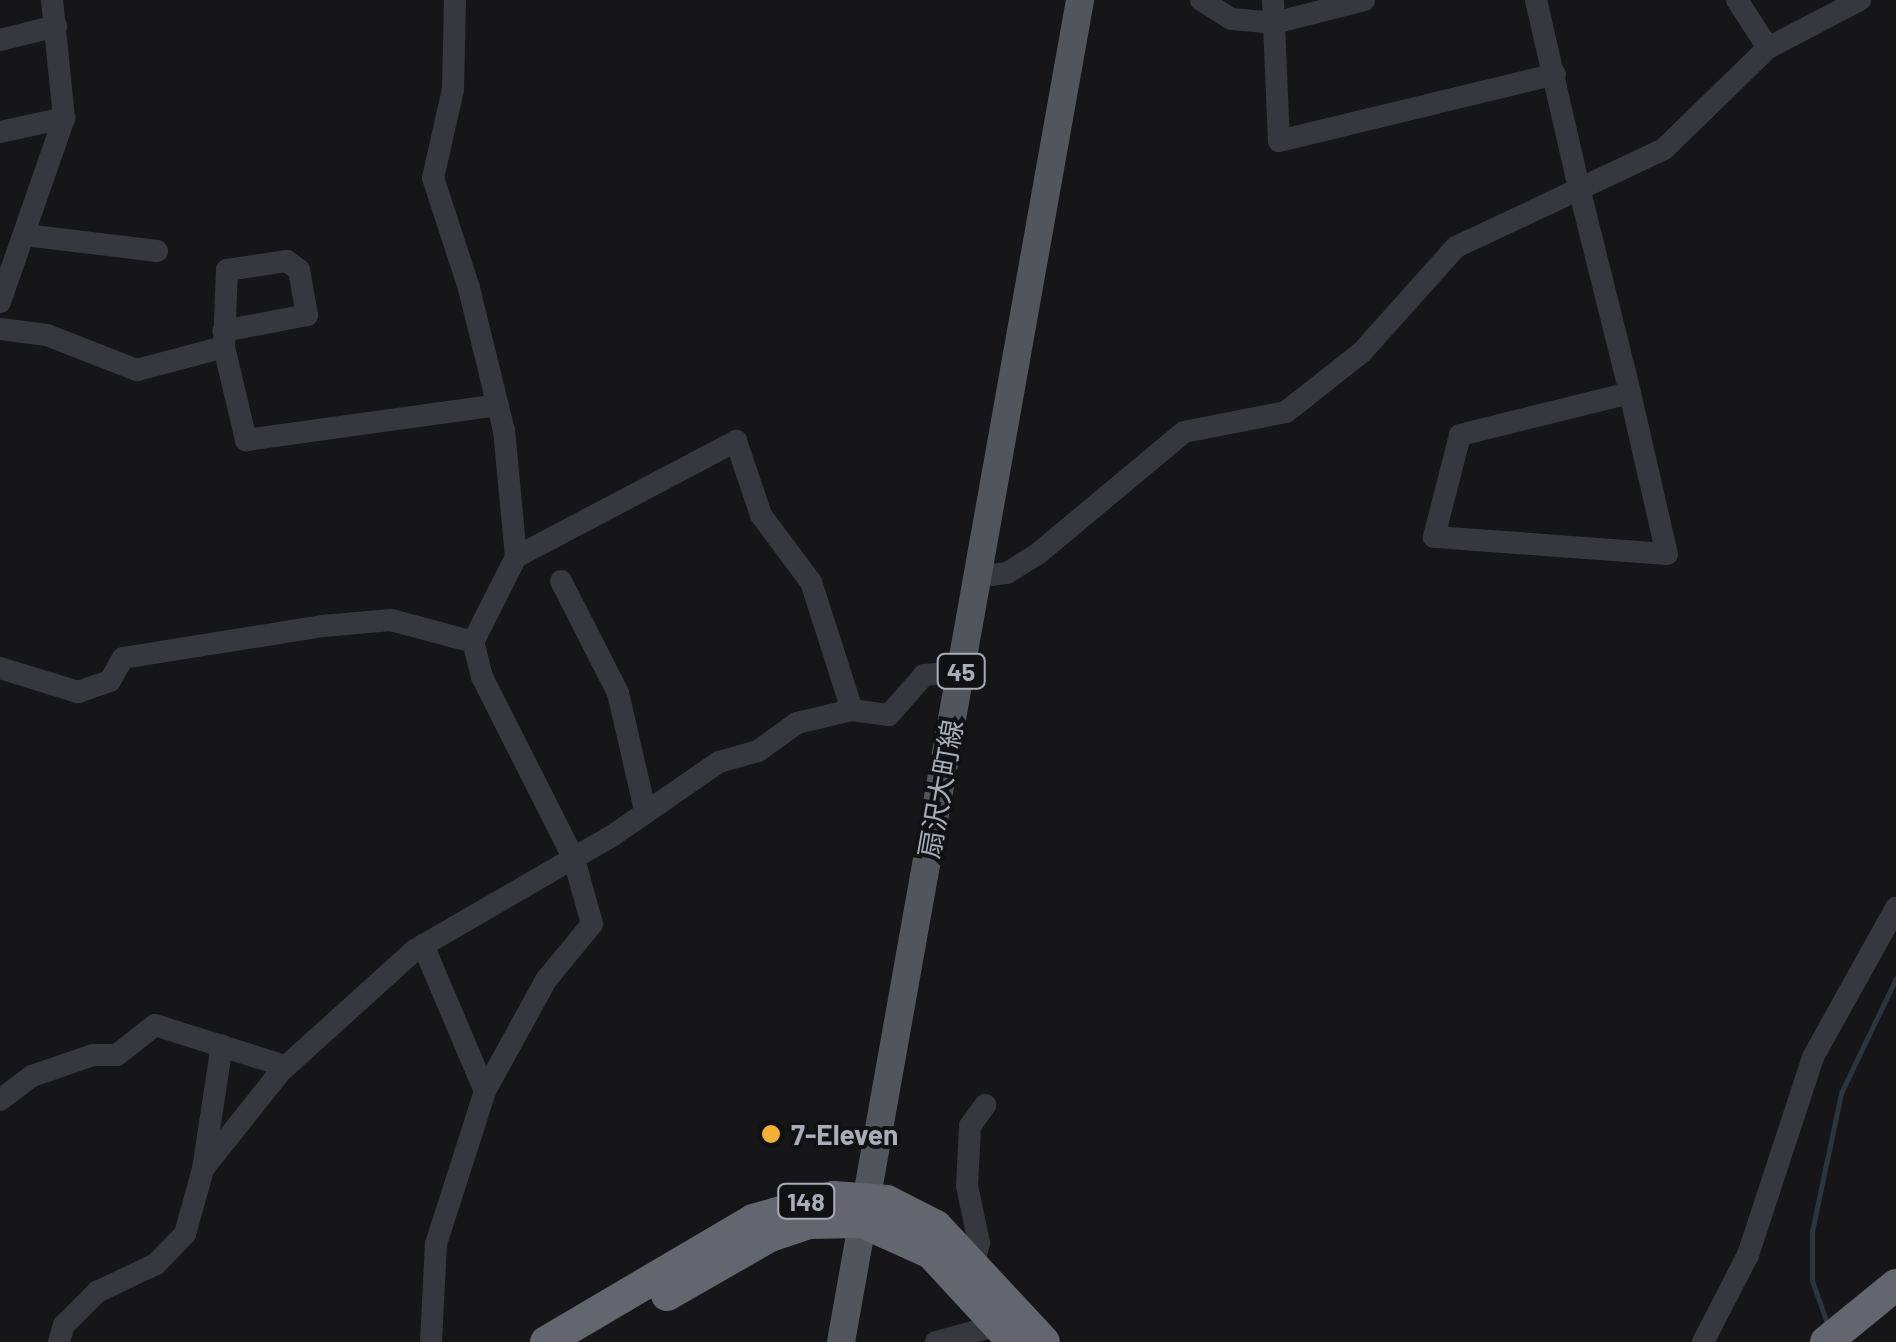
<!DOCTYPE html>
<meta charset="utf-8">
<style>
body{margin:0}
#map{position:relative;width:1896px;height:1342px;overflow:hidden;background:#161618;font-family:Barlow,"Noto Sans JP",sans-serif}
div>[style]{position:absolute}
.stream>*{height:5px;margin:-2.5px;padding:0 2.5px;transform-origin:2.5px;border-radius:2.5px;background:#2c353c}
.minor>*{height:22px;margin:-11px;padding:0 11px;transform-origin:11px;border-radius:11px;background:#37383d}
.major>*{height:28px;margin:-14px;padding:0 14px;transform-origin:14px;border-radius:14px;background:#53555c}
.highway>*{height:32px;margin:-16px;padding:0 16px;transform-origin:16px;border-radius:16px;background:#63666e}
.dots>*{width:28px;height:28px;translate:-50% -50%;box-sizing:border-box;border:5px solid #111113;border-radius:50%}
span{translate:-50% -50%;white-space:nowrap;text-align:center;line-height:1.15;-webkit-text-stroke:8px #111113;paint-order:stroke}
.shield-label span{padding:2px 8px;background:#111113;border:2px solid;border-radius:8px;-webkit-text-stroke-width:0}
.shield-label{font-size:25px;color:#a8adb8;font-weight:700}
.street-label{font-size:28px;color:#a8adb8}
.poi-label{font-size:28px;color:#a8adb8;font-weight:700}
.left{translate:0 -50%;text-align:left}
</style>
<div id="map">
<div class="stream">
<div style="left:1828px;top:1326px;width:49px;rotate:-109.2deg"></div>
<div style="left:1812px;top:1280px;width:49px;rotate:-90deg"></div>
<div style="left:1812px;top:1231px;width:141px;rotate:-78.1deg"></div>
<div style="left:1841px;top:1093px;width:127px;rotate:-64.4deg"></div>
</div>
<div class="minor">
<div style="left:1201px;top:0;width:36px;rotate:32deg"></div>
<div style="left:1232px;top:19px;width:42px;rotate:5.4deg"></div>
<div style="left:1274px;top:23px;width:93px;rotate:-14.3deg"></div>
<div style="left:1273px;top:0;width:141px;rotate:87.6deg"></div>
<div style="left:1279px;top:141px;width:284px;rotate:-13.6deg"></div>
<div style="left:1536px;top:0;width:189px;rotate:77.1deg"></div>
<div style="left:1578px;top:184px;width:215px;rotate:76deg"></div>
<div style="left:1630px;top:393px;width:165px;rotate:77.1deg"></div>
<div style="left:1667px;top:554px;width:234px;rotate:-175.8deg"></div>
<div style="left:1434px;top:537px;width:105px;rotate:-75.7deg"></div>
<div style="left:1460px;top:435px;width:175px;rotate:-13.9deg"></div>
<div style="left:1737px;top:0;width:57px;rotate:57.1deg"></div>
<div style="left:0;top:40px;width:58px;rotate:-14deg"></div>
<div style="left:0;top:132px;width:66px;rotate:-12.3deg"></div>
<div style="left:25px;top:235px;width:133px;rotate:6.9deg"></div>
<div style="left:0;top:302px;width:195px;rotate:-70.8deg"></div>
<div style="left:64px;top:118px;width:119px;rotate:-95.8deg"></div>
<div style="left:0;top:329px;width:47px;rotate:7.3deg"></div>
<div style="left:47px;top:335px;width:97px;rotate:21.3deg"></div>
<div style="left:137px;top:370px;width:90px;rotate:-14.8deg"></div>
<div style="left:224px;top:347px;width:96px;rotate:76.7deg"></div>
<div style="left:246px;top:440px;width:254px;rotate:-7.9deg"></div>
<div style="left:224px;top:347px;width:77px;rotate:-87.8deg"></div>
<div style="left:227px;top:270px;width:61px;rotate:-8.5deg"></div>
<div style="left:287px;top:261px;width:15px;rotate:37deg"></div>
<div style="left:299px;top:270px;width:46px;rotate:79.9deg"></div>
<div style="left:307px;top:315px;width:85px;rotate:169.1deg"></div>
<div style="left:516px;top:557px;width:249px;rotate:-27.8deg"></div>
<div style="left:736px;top:441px;width:78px;rotate:71.3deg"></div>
<div style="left:761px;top:515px;width:84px;rotate:53.3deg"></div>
<div style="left:811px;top:582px;width:134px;rotate:72.2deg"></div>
<div style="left:977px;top:577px;width:30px;rotate:-8deg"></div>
<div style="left:1007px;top:573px;width:39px;rotate:-32deg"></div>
<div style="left:1040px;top:552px;width:187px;rotate:-39.8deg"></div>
<div style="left:1184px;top:432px;width:104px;rotate:-11.1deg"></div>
<div style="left:1286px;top:412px;width:97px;rotate:-38.3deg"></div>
<div style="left:1362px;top:352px;width:141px;rotate:-48.2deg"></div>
<div style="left:1456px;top:247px;width:230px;rotate:-25.2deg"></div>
<div style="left:1664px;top:149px;width:145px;rotate:-44.2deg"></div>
<div style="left:1768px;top:48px;width:104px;rotate:-27.6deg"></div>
<div style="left:561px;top:581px;width:126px;rotate:63deg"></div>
<div style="left:618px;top:693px;width:120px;rotate:77deg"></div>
<div style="left:0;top:668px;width:82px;rotate:17.1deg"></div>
<div style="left:78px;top:692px;width:34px;rotate:-19deg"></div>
<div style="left:110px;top:681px;width:26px;rotate:-61deg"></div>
<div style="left:123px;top:658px;width:203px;rotate:-9.1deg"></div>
<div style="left:323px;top:626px;width:68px;rotate:-5deg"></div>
<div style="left:391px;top:620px;width:85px;rotate:15deg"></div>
<div style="left:423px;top:945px;width:159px;rotate:67deg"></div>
<div style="left:0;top:1100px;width:40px;rotate:-37deg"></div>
<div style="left:32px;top:1076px;width:65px;rotate:-19deg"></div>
<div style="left:93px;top:1055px;width:24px"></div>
<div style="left:117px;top:1055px;width:48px;rotate:-38.3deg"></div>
<div style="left:155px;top:1025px;width:136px;rotate:17.5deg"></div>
<div style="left:203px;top:1169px;width:125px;rotate:-81.3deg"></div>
<div style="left:974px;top:1261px;width:19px;rotate:-74deg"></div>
<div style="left:979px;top:1243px;width:58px;rotate:-101.9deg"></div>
<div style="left:967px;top:1186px;width:60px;rotate:-87.1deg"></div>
<div style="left:970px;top:1126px;width:26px;rotate:-54deg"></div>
<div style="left:59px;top:1342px;width:18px;rotate:-74deg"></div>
<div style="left:64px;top:1325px;width:47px;rotate:-45deg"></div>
<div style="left:97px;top:1292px;width:65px;rotate:-25.4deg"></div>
<div style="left:156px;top:1264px;width:42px;rotate:-46deg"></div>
<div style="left:185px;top:1234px;width:67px;rotate:-74.5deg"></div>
<div style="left:203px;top:1169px;width:125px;rotate:-51.5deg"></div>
<div style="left:281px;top:1071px;width:181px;rotate:-42.1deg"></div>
<div style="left:415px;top:950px;width:228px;rotate:-30.1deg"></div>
<div style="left:612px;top:836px;width:130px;rotate:-34.7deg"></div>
<div style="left:719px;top:762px;width:41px;rotate:-15.8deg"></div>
<div style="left:758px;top:751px;width:48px;rotate:-35.7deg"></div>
<div style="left:797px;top:723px;width:57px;rotate:-13.3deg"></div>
<div style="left:852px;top:710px;width:37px;rotate:8deg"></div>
<div style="left:889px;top:715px;width:53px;rotate:-48.8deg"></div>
<div style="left:924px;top:675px;width:36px;rotate:-5deg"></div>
<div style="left:431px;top:1342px;width:98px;rotate:-87.1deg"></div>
<div style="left:436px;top:1244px;width:161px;rotate:-72.2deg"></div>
<div style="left:485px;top:1091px;width:127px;rotate:-61.2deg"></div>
<div style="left:546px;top:980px;width:72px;rotate:-50.6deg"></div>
<div style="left:592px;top:924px;width:67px;rotate:-105.5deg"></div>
<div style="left:574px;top:859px;width:204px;rotate:-116.8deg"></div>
<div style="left:482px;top:677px;width:36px;rotate:-104deg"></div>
<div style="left:473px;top:642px;width:95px;rotate:-63.2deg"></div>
<div style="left:516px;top:557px;width:127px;rotate:-95.4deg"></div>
<div style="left:504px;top:431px;width:147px;rotate:-103.8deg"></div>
<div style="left:469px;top:288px;width:116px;rotate:-108.1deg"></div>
<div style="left:433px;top:178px;width:91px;rotate:-77.3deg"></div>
<div style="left:453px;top:89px;width:89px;rotate:-88.7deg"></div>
<div style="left:936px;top:1342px;width:64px;rotate:-15.3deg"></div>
<div style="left:1703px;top:1342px;width:98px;rotate:-62.7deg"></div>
<div style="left:1748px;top:1255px;width:208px;rotate:-71.8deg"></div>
<div style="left:1813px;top:1057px;width:171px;rotate:-60.9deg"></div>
</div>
<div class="major">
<div style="left:841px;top:1342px;width:1363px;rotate:-79.9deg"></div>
</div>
<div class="highway">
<div style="left:667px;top:1295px;width:119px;rotate:-29.8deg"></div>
<div style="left:770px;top:1236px;width:41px;rotate:-18.4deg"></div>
<div style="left:809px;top:1223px;width:53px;rotate:-1.1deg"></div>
<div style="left:862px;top:1222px;width:76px;rotate:24.2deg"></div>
<div style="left:931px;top:1253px;width:121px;rotate:47.3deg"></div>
<div style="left:546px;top:1342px;width:240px;rotate:-30.5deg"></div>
<div style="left:753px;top:1220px;width:84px;rotate:-15.9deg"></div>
<div style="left:834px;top:1197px;width:53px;rotate:4.3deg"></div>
<div style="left:887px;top:1201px;width:55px;rotate:27deg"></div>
<div style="left:936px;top:1226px;width:158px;rotate:47deg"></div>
<div style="left:1826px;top:1342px;width:90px;rotate:-39.2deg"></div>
</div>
<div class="dots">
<div style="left:771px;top:1134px;background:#f2b134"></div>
</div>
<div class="shield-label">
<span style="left:961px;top:671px">45</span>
<span style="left:806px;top:1201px">148</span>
</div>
<div class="street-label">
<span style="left:940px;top:789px;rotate:-80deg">扇沢大町線</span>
</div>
<div class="poi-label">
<span class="left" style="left:791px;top:1134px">7-Eleven</span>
</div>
</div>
